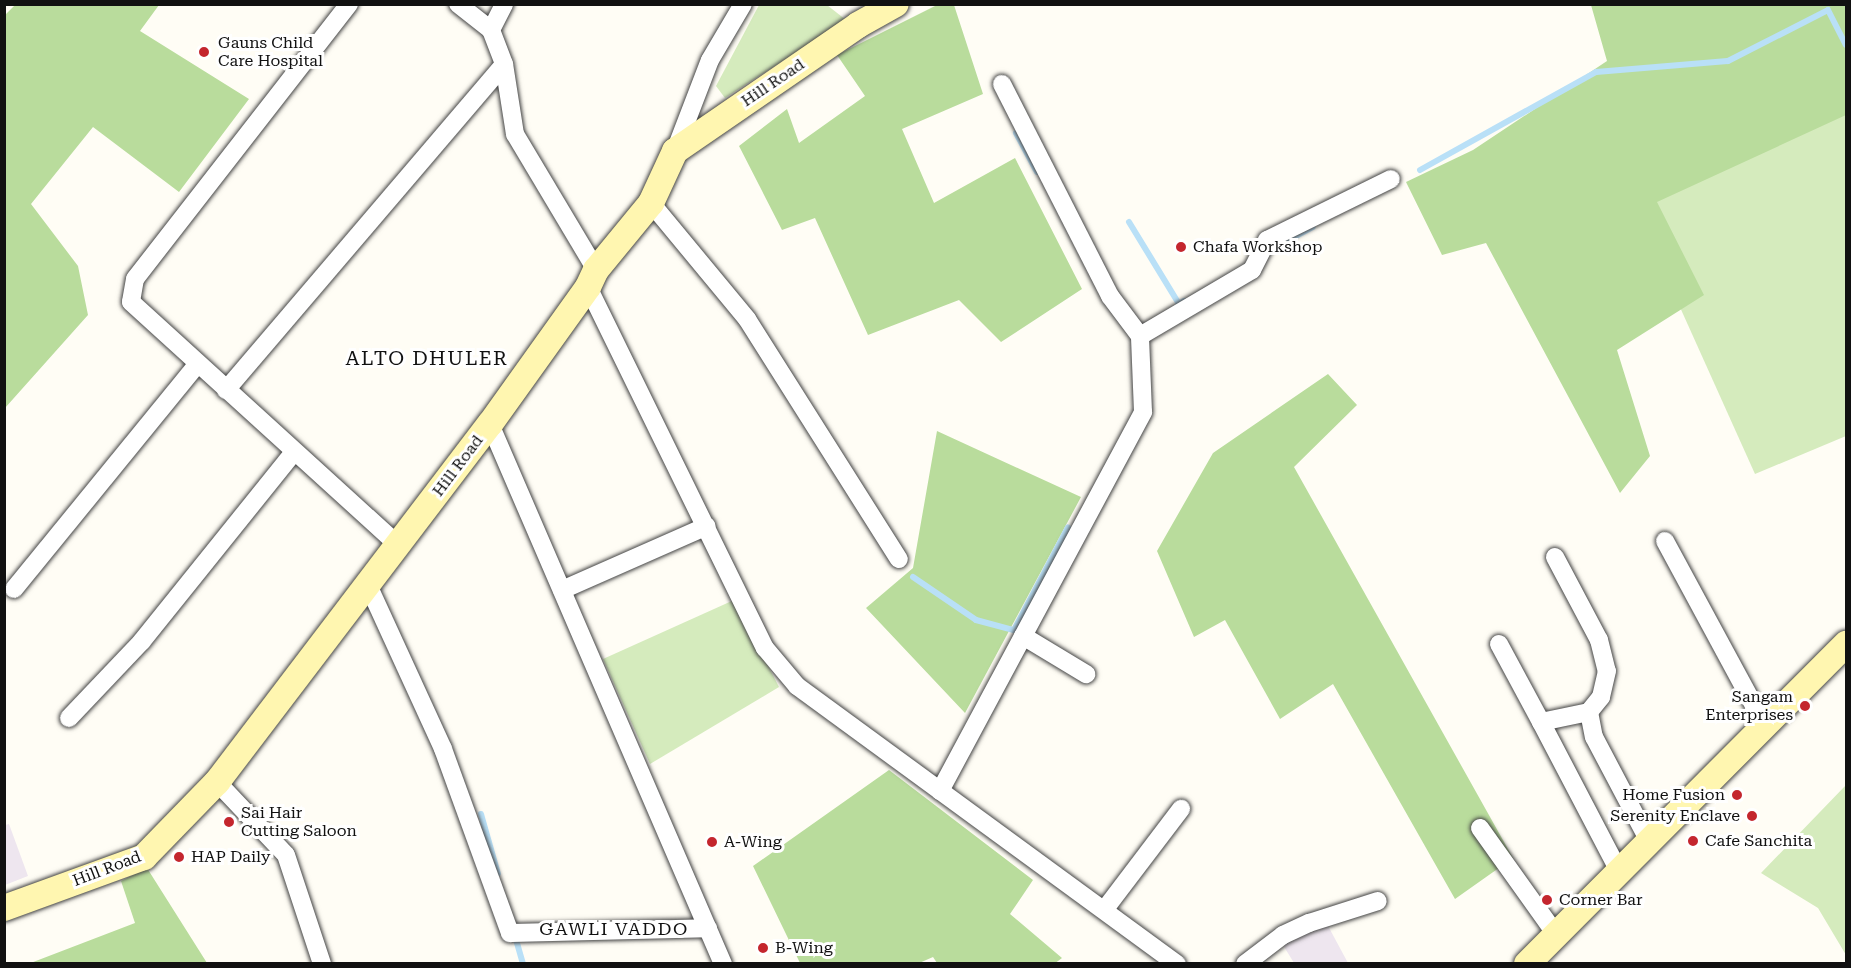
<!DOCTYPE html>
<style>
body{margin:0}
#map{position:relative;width:1851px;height:968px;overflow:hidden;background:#fffdf5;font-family:"Roboto Serif",serif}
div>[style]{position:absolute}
.industrial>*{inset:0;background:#eee6ef}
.green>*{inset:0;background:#d5ebbd}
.forest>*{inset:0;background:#b9dc9c}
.stream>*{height:6px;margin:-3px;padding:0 3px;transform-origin:3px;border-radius:3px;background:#b9e0f7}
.roads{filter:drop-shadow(0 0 2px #444) drop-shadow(0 0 2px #444)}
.street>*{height:18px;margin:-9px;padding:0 9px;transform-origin:9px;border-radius:9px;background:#fff}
.secondary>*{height:26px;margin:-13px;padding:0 13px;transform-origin:13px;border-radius:13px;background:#fff6b0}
.dots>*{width:16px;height:16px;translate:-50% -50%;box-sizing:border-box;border:3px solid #fff;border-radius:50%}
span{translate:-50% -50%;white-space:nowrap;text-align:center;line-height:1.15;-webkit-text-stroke:6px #fff;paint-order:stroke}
.poi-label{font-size:16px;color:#111}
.left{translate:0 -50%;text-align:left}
.right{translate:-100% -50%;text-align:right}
.street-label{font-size:16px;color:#111}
.neighbourhood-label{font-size:18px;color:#111;letter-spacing:1.5px}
.quarter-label{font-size:20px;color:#111;letter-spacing:1.5px}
.frame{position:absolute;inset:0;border:6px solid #111;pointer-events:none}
</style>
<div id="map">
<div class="industrial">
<div style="clip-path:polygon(9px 824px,28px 876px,5px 885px,5px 825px)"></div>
<div style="clip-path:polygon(1327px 924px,1348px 963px,1294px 963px,1283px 945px)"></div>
</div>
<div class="green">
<div style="clip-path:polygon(759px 5px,827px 5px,846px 20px,725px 98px,716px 86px)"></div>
<div style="clip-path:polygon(1846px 113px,1846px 436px,1755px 474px,1634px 205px)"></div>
<div style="clip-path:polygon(734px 600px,779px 687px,650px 764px,603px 659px)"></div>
<div style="clip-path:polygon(1846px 785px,1846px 955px,1818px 908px,1761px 873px)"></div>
</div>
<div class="forest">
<div style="clip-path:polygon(15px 5px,159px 5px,140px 31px,249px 99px,179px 192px,93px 127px,31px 204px,78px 266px,88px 315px,5px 408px,4px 16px)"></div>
<div style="clip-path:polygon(937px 5px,954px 5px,983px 94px,902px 129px,934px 203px,1015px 158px,1082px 289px,1001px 342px,959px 300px,868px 335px,815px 218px,782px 230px,739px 146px,787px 109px,799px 143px,865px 96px,837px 55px)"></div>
<div style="clip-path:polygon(1591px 5px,1846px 5px,1846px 115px,1657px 202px,1704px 295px,1617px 350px,1650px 456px,1620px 493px,1486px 243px,1442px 255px,1406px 182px,1473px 150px,1607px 61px)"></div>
<div style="clip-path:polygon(1328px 374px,1357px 405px,1294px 467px,1513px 858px,1455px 899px,1333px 684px,1280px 719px,1225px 620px,1194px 637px,1157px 551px,1213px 453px)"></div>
<div style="clip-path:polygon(937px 431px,1081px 497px,965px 713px,866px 608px,913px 568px)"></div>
<div style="clip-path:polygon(889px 770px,1033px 880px,1010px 914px,1062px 958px,1054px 964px,937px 963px,933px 957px,917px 964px,800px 963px,753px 866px)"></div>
<div style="clip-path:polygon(147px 868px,207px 963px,28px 964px,135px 923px,121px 881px)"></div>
</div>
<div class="stream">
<div style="left:1016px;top:133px;width:44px;rotate:61.7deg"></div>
<div style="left:1420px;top:170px;width:201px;rotate:-29.1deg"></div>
<div style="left:1596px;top:72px;width:132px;rotate:-4.8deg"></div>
<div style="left:1728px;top:61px;width:112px;rotate:-27deg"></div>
<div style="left:1828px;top:10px;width:39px;rotate:63deg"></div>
<div style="left:1129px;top:222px;width:96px;rotate:58.6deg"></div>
<div style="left:1179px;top:304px;width:6px;rotate:-31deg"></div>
<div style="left:1279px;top:245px;width:38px;rotate:-28deg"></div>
<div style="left:913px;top:577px;width:76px;rotate:34.3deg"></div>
<div style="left:976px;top:620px;width:39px;rotate:15deg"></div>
<div style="left:1014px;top:630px;width:116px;rotate:-62.3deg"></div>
<div style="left:481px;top:814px;width:62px;rotate:74.2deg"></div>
<div style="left:515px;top:936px;width:29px;rotate:74deg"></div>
</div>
<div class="roads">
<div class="street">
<div style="left:349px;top:4px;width:348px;rotate:127.9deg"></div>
<div style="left:135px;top:279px;width:23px;rotate:100deg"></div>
<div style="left:131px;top:302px;width:361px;rotate:42.3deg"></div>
<div style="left:458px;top:4px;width:42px;rotate:38.2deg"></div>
<div style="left:491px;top:30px;width:36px;rotate:69deg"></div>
<div style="left:504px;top:64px;width:71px;rotate:81.1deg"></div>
<div style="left:515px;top:134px;width:158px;rotate:59.2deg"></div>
<div style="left:491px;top:30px;width:29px;rotate:-63deg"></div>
<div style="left:675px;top:151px;width:97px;rotate:-69deg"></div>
<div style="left:710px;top:60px;width:65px;rotate:-59.5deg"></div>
<div style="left:651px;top:203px;width:151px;rotate:50.4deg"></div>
<div style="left:747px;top:319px;width:284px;rotate:57.7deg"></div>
<div style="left:588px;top:287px;width:402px;rotate:63.9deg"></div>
<div style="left:765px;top:648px;width:50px;rotate:49.9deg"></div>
<div style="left:797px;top:686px;width:471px;rotate:36.2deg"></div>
<div style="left:1140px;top:336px;width:130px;rotate:-30.5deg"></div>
<div style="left:1252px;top:270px;width:34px;rotate:-63deg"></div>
<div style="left:1267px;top:240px;width:138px;rotate:-26.2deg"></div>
<div style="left:226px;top:390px;width:428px;rotate:-49.5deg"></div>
<div style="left:490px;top:424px;width:588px;rotate:66.66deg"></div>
<div style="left:1665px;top:541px;width:210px;rotate:61.6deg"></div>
<div style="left:1555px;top:557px;width:94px;rotate:62.1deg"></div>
<div style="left:1599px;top:640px;width:32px;rotate:76deg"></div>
<div style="left:1607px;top:671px;width:27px;rotate:103deg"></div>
<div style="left:1601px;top:697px;width:19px;rotate:129deg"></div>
<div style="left:1589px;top:712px;width:25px;rotate:79deg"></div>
<div style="left:1594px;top:737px;width:120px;rotate:62.2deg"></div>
<div style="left:368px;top:585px;width:180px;rotate:65.4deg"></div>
<div style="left:443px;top:749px;width:196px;rotate:70deg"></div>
<div style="left:510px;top:933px;width:198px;rotate:-1.4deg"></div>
<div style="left:14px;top:589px;width:289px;rotate:-50.8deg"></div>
<div style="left:562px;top:590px;width:158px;rotate:-23.8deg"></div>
<div style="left:1023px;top:636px;width:74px;rotate:31.1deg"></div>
<div style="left:1499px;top:644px;width:89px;rotate:61.7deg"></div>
<div style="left:1541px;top:722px;width:49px;rotate:-11.8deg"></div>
<div style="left:69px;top:718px;width:106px;rotate:-46.5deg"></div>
<div style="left:142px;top:641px;width:243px;rotate:-51.2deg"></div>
<div style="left:1541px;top:722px;width:170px;rotate:62.4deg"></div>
<div style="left:217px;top:782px;width:100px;rotate:46.6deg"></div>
<div style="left:286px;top:855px;width:115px;rotate:71.7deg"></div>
<div style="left:940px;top:791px;width:430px;rotate:-61.8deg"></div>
<div style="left:1143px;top:412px;width:76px;rotate:-92.3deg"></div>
<div style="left:1140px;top:336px;width:50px;rotate:-126.9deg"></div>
<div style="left:1110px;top:296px;width:238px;rotate:-117deg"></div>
<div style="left:1480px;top:828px;width:129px;rotate:54.5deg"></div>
<div style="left:1105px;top:909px;width:126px;rotate:-52.8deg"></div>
<div style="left:1245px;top:964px;width:48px;rotate:-37.3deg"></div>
<div style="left:1283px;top:935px;width:29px;rotate:-25deg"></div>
<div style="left:1309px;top:923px;width:72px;rotate:-17.7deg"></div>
</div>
<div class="secondary">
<div style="left:4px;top:908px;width:149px;rotate:-20deg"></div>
<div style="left:144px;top:857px;width:105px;rotate:-45.8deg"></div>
<div style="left:217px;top:782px;width:450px;rotate:-52.7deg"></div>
<div style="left:490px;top:424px;width:168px;rotate:-54.4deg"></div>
<div style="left:588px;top:287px;width:19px;rotate:-65deg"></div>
<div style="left:596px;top:270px;width:87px;rotate:-50.6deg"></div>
<div style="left:651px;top:203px;width:57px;rotate:-65.2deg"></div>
<div style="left:675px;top:151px;width:222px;rotate:-34.5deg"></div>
<div style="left:858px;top:25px;width:43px;rotate:-28.9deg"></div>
<div style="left:1527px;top:964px;width:452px;rotate:-45.1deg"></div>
</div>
</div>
<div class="dots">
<div style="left:204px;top:52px;background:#c4262e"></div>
<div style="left:1181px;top:247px;background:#c4262e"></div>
<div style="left:1805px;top:706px;background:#c4262e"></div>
<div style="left:1737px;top:795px;background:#c4262e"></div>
<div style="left:1752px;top:816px;background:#c4262e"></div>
<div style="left:229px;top:822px;background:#c4262e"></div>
<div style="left:1693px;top:841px;background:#c4262e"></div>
<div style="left:712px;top:842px;background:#c4262e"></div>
<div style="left:179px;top:857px;background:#c4262e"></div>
<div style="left:1547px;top:900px;background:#c4262e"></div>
<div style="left:763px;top:948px;background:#c4262e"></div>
</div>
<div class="poi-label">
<span class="left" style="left:218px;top:52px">Gauns Child<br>Care Hospital</span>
<span class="left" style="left:1193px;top:247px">Chafa Workshop</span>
<span class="right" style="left:1793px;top:706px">Sangam<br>Enterprises</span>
<span class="right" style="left:1725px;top:795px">Home Fusion</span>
<span class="left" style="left:241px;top:822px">Sai Hair<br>Cutting Saloon</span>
<span class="right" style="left:1740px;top:816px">Serenity Enclave</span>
<span class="left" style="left:1705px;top:841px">Cafe Sanchita</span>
<span class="left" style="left:724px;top:842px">A-Wing</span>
<span class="left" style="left:191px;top:857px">HAP Daily</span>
<span class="left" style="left:1559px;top:900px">Corner Bar</span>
<span class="left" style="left:775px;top:948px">B-Wing</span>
</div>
<div class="street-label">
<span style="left:773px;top:83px;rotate:-34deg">Hill Road</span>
<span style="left:458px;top:466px;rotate:-53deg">Hill Road</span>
<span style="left:107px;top:869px;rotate:-21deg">Hill Road</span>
</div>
<div class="neighbourhood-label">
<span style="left:614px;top:929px">GAWLI VADDO</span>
</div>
<div class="quarter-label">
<span style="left:427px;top:358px">ALTO DHULER</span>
</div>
<div class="frame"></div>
</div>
